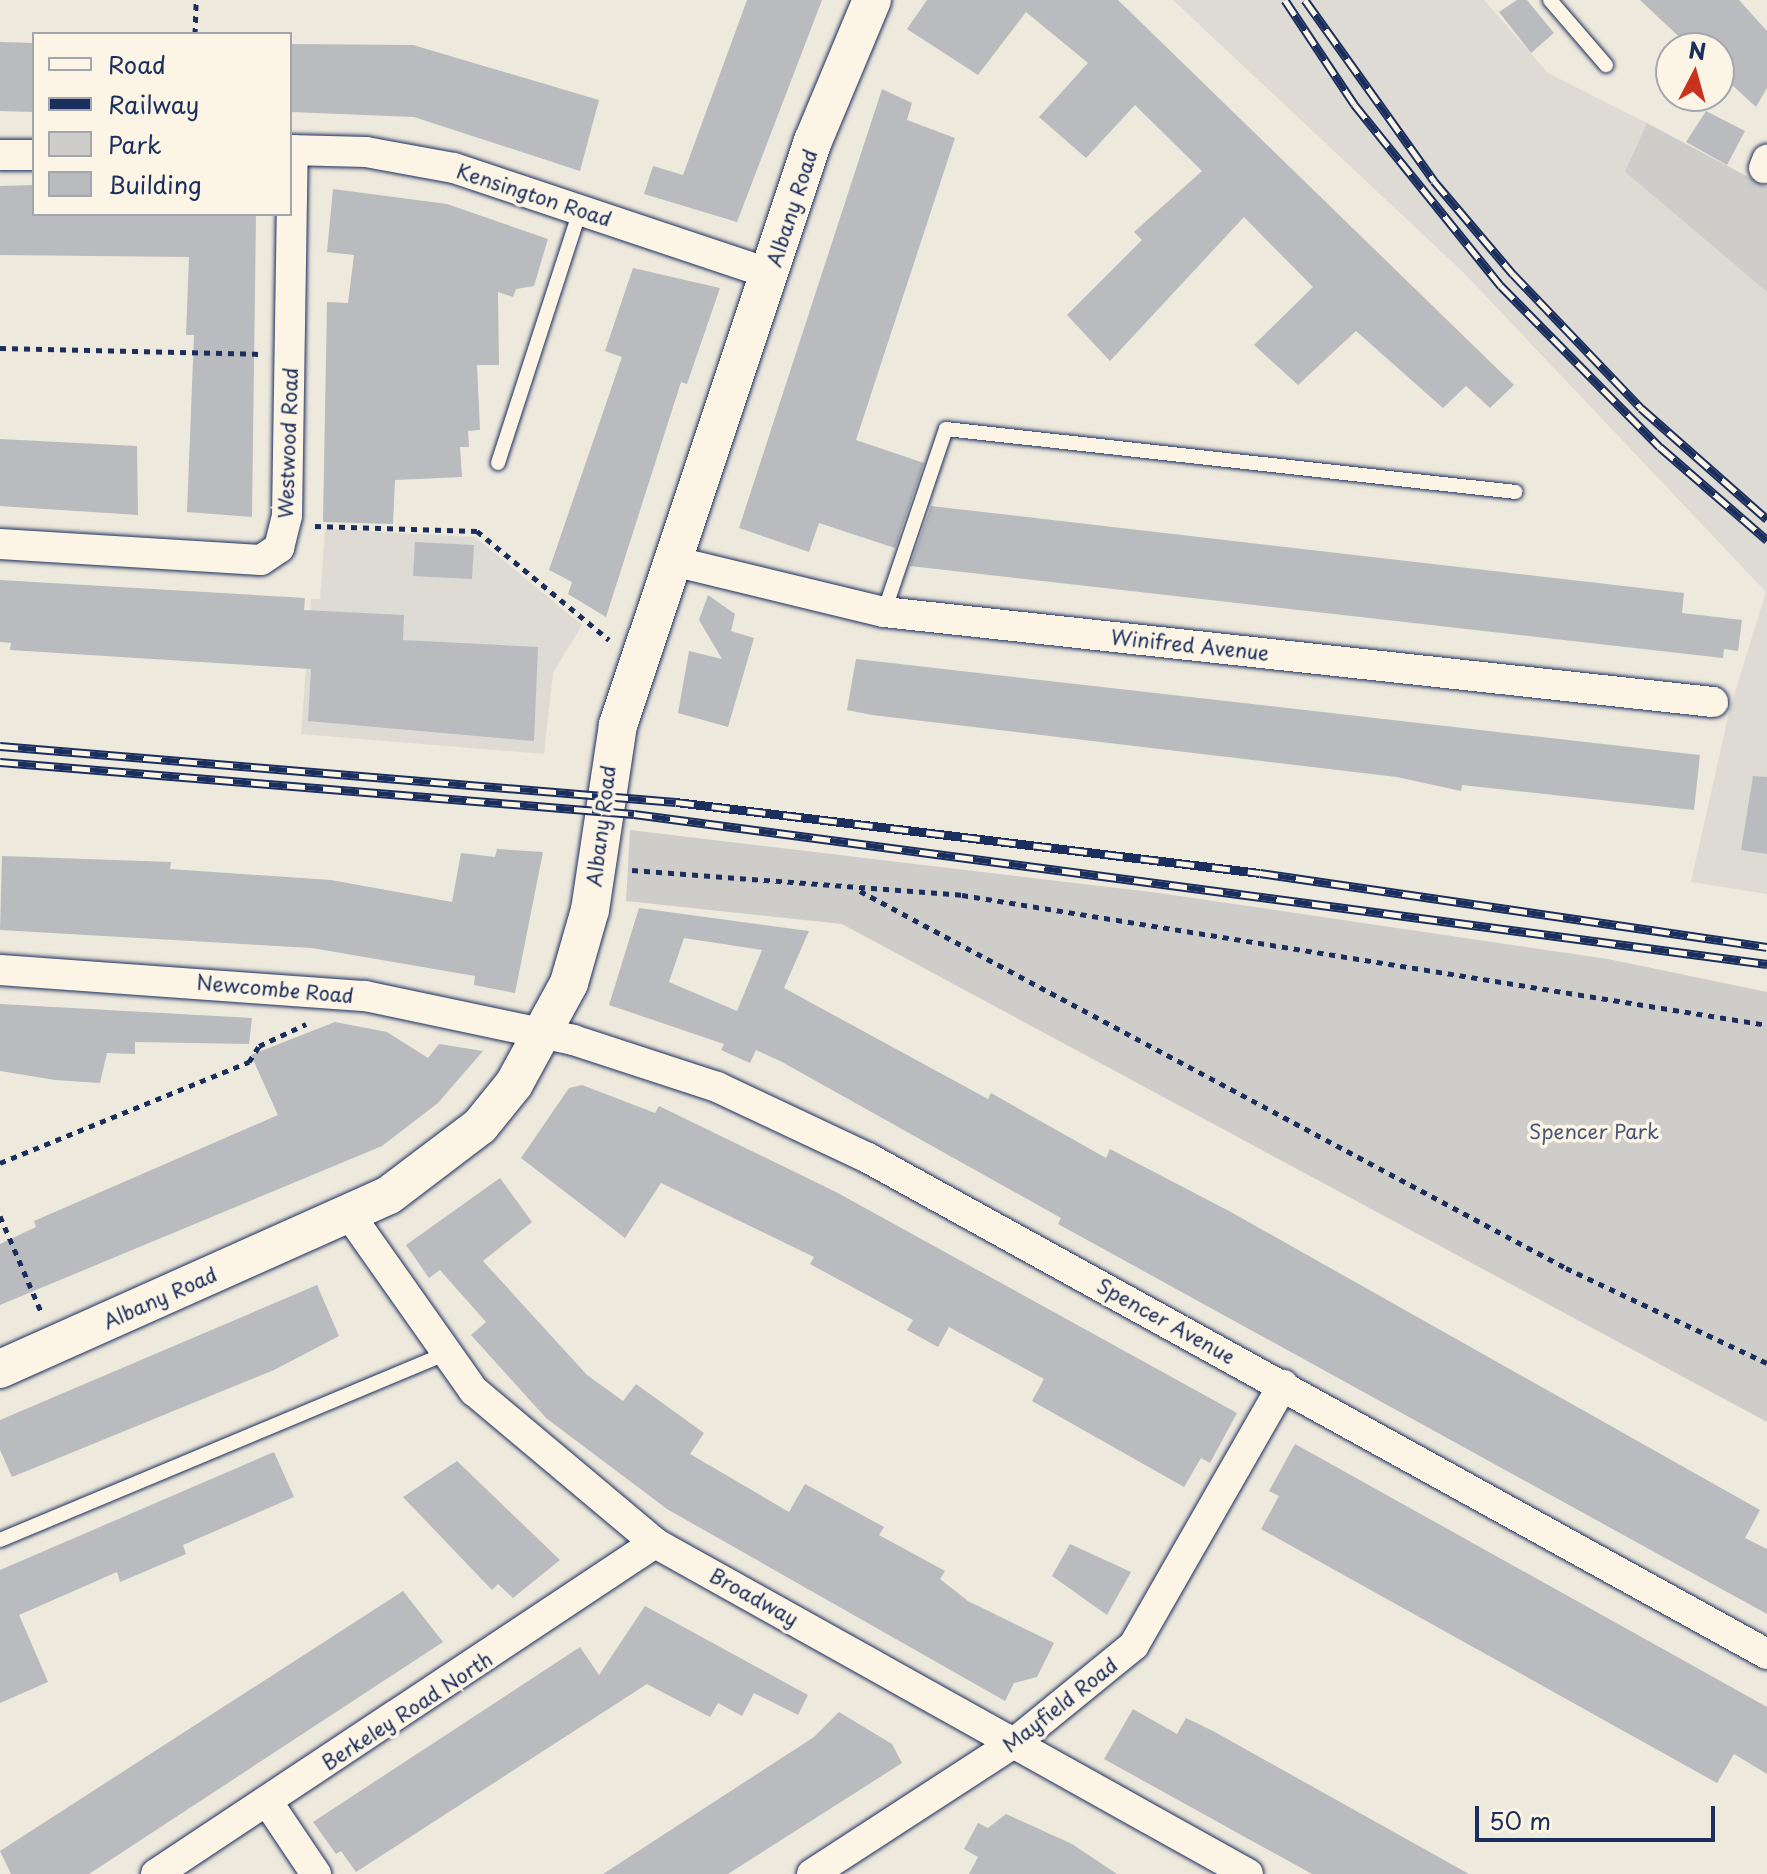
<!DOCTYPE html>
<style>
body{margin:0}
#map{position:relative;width:1767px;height:1874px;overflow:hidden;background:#eee9dd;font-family:"Playpen Sans",sans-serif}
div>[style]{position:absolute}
.built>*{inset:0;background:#dedbd4}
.green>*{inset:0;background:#cfcdca}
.building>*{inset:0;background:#babbbe}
.path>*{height:5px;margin-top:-2.5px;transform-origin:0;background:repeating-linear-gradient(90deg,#1b2f5e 0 6px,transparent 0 12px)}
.roads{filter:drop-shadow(0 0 2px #1b2f5e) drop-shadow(0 0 2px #1b2f5e)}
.service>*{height:14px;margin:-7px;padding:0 7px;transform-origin:7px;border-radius:7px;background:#fcf5e5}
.minor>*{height:30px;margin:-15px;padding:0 15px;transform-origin:15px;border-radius:15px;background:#fcf5e5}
.tertiary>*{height:38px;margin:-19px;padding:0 19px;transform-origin:19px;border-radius:19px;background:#fcf5e5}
.rail>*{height:9px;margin-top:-4.5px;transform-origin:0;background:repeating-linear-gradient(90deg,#fcf5e5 0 18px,#1b2f5e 0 36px);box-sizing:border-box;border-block:2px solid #1b2f5e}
span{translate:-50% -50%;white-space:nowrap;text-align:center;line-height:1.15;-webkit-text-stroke:7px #fcf5e5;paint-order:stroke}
.street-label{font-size:20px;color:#1b2f5e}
.park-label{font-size:20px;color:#485679}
.legend{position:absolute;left:32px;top:32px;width:260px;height:184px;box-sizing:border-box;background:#fcf5e5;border:2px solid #a2a6af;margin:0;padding:10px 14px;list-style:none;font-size:24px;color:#1b2f5e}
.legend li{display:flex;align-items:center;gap:16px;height:40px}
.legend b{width:40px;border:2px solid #a2a6af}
.north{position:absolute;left:1655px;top:32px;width:80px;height:80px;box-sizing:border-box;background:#fcf5e5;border:2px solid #a2a6af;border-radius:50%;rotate:6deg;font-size:22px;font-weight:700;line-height:32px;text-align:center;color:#1b2f5e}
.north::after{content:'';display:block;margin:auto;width:28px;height:36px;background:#c8321e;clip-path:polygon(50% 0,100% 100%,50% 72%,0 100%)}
.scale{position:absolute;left:1475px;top:1806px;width:240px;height:36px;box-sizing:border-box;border:4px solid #1b2f5e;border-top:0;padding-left:10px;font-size:24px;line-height:28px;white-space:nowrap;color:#1b2f5e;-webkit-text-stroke:6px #fcf5e5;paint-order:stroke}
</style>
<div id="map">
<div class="built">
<div style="clip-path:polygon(1173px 0,1484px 0,1548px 73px,1647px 123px,1626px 173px,1767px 292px,1767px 894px,1691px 882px,1730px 708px,1766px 592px,1464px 273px)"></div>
<div style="clip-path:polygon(325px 529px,475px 537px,582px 625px,553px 673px,544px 754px,301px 734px,311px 599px,320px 599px)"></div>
</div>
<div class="green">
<div style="clip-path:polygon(1647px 123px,1767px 187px,1767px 292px,1625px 172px)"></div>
<div style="clip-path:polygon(630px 830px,1159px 893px,1608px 959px,1767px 992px,1767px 1422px,842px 924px,626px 901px)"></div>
</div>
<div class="building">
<div style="clip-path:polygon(747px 0,822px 0,737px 222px,644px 194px,653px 166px,683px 175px)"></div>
<div style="clip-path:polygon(927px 0,1118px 0,1514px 385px,1490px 408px,1466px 386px,1443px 408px,1356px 331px,1298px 385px,1254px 345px,1313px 287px,1244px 217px,1110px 361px,1067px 315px,1142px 240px,1134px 232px,1202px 171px,1135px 105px,1086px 158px,1039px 117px,1088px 63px,1026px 12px,978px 75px,907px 29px)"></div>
<div style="clip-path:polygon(1517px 0,1527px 0,1554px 33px,1531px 53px,1499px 12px)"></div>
<div style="clip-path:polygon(1640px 0,1739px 0,1767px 31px,1767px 88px,1756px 107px,1719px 73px,1719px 48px,1691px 48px)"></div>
<div style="clip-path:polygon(0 42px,34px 43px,34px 112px,0 111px)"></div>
<div style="clip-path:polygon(290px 44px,413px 45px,599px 100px,580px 171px,414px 117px,290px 112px)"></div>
<div style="clip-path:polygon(882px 89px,912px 103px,907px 120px,955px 138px,856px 440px,924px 463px,895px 548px,819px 523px,809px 552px,739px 528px)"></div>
<div style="clip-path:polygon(1706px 111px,1745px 131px,1727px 165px,1686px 142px)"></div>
<div style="clip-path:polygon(34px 185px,34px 214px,256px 214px,252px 517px,187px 512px,194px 335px,186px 335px,189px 257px,0 255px,0 186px)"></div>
<div style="clip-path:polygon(333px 189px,447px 204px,548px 239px,534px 286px,516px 289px,513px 297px,498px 292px,499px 365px,477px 365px,480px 430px,468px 431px,469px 447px,460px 447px,462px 477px,395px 480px,393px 524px,323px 522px,327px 302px,348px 303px,354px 255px,327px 252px)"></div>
<div style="clip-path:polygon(633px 268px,720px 288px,687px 384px,681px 382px,606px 617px,568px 594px,572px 582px,549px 570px,622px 357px,605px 351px)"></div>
<div style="clip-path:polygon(0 439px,137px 446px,138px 515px,0 506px)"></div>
<div style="clip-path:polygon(931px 506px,1684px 593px,1682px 613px,1742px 620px,1738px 651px,1724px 649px,1723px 658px,910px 566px)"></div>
<div style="clip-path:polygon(415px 542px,474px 545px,472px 579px,413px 576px)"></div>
<div style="clip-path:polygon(0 580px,305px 598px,304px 610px,404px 615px,403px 640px,538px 647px,534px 741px,308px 721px,311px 669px,10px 650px,11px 643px,0 642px)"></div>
<div style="clip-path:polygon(708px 595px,735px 614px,731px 631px,754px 638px,728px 727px,678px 713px,689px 651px,722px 659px,699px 620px)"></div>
<div style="clip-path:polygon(856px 659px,1700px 755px,1694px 810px,1462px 785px,1461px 791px,1397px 777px,872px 715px,847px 710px)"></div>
<div style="clip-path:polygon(1753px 776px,1767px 777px,1767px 854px,1741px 850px)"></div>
<div style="clip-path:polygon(497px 849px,543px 852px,515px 993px,474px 985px,475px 976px,312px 948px,0 930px,2px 856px,171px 862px,170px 869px,331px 880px,452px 902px,461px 853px,495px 857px)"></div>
<div style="clip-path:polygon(evenodd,639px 908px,809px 931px,784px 988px,988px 1099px,991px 1093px,1106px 1158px,1110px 1149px,1229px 1211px,1760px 1510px,1745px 1538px,1767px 1549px,1767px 1614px,1058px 1224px,1061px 1218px,782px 1062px,756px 1050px,750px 1063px,721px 1050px,724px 1044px,609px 1005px,639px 908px,684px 938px,762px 950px,737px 1011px,669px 982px,684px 938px)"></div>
<div style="clip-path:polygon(0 1004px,252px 1018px,249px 1044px,135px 1042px,135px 1054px,107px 1053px,100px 1083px,55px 1080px,0 1071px)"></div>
<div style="clip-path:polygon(335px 1022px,387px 1032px,428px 1058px,439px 1044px,483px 1051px,438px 1103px,382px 1146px,0 1305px,0 1244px,36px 1227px,34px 1221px,278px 1115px,251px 1055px)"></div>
<div style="clip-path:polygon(582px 1085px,655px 1113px,659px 1106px,836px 1192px,1237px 1413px,1210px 1463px,1201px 1458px,1184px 1487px,1032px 1401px,1044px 1379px,949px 1327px,938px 1347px,907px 1330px,913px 1320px,810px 1264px,814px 1257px,661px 1183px,625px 1238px,521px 1158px,569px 1088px)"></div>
<div style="clip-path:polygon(500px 1178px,532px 1222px,483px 1261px,587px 1375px,623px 1401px,636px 1384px,704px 1433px,690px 1454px,789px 1512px,805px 1484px,884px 1527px,879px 1535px,945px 1571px,940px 1579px,968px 1601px,1054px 1643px,1037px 1677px,1014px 1683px,1005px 1701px,667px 1509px,546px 1418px,471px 1335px,486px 1322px,440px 1270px,429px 1278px,406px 1245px)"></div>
<div style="clip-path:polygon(317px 1285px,339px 1336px,274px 1370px,12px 1477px,0 1450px,0 1420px)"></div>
<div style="clip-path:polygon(1295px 1444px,1767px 1707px,1767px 1774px,1734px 1754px,1717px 1783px,1261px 1529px,1279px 1496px,1269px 1491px)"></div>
<div style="clip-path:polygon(274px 1452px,294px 1497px,183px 1545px,186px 1554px,120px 1582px,117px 1572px,19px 1615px,48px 1682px,0 1703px,0 1570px)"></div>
<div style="clip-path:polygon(457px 1461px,560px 1560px,513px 1598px,498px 1584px,492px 1590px,403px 1497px)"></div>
<div style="clip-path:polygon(1070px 1544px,1131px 1572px,1107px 1615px,1052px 1576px)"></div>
<div style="clip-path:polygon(403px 1591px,443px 1642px,89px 1874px,11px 1874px,0 1851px)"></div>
<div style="clip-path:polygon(645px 1606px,808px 1695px,798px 1715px,754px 1693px,742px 1716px,718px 1703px,710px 1717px,647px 1684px,356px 1872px,341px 1851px,336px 1854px,313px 1822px,580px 1647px,599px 1675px)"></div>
<div style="clip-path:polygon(1133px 1709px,1177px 1734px,1186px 1718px,1213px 1731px,1469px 1874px,1312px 1874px,1104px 1759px)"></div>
<div style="clip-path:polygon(839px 1712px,892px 1744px,902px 1763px,728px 1874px,603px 1874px,814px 1737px)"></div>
<div style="clip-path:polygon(1006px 1814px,1072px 1844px,1117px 1874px,969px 1874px,978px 1857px,964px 1849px,978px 1823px,988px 1828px)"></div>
</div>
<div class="path">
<div style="left:195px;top:34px;width:34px;rotate:-88deg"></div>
<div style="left:0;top:348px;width:259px;rotate:1.3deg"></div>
<div style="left:315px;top:526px;width:162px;rotate:1.8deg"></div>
<div style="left:477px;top:531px;width:171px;rotate:39.5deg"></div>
<div style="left:632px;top:870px;width:331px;rotate:4.3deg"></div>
<div style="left:962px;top:895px;width:815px;rotate:9.17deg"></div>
<div style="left:860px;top:891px;width:800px;rotate:28.1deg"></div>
<div style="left:1566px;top:1268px;width:222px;rotate:25.3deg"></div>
<div style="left:0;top:1163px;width:269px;rotate:-22.1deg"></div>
<div style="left:249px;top:1062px;width:19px;rotate:-58deg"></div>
<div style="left:259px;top:1046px;width:52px;rotate:-25.1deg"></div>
<div style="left:0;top:1216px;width:107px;rotate:66.8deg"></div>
</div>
<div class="roads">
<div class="service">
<div style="left:1550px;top:0;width:86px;rotate:49.3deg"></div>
<div style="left:498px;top:463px;width:266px;rotate:-72deg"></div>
<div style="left:884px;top:612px;width:193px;rotate:-71.3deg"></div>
<div style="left:946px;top:429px;width:573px;rotate:6.31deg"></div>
<div style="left:0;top:1540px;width:479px;rotate:-22.7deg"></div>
</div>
<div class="minor">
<div style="left:290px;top:150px;width:76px;rotate:1.5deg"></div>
<div style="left:366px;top:152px;width:89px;rotate:10.3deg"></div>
<div style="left:454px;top:168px;width:334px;rotate:18.5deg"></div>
<div style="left:0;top:155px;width:34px"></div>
<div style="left:1764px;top:168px;width:9px;rotate:-69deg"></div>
<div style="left:0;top:544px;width:261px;rotate:3.5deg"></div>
<div style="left:261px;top:560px;width:22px;rotate:-34deg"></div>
<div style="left:279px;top:548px;width:33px;rotate:-76deg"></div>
<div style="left:287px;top:516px;width:366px;rotate:-89.1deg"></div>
<div style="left:673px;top:561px;width:217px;rotate:13.6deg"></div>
<div style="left:884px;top:612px;width:834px;rotate:6.2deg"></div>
<div style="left:0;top:970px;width:366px;rotate:4.1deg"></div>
<div style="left:365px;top:996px;width:213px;rotate:11.9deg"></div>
<div style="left:573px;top:1040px;width:151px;rotate:18.1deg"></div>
<div style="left:717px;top:1087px;width:167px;rotate:25.2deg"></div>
<div style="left:868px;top:1158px;width:1027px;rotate:28.89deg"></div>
<div style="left:349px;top:1214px;width:217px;rotate:54.8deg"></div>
<div style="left:474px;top:1391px;width:236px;rotate:40deg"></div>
<div style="left:655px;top:1543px;width:679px;rotate:29.17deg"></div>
<div style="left:267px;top:1801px;width:88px;rotate:56.1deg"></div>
<div style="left:156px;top:1874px;width:599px;rotate:-33.56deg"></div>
<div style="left:812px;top:1874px;width:241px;rotate:-33deg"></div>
<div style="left:1014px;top:1743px;width:155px;rotate:-39.2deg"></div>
<div style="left:1134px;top:1645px;width:300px;rotate:-60.2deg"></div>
</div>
<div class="tertiary">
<div style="left:0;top:1369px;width:426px;rotate:-24.1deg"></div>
<div style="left:389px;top:1195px;width:114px;rotate:-37.2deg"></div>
<div style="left:480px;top:1126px;width:54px;rotate:-51deg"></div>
<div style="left:514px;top:1084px;width:115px;rotate:-61.4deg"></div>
<div style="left:569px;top:983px;width:76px;rotate:-74deg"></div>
<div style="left:590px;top:910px;width:187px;rotate:-81.4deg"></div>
<div style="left:618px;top:725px;width:616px;rotate:-71.54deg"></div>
<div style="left:813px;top:141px;width:153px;rotate:-67.3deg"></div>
</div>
</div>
<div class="rail">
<div style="left:1285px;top:0;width:125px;rotate:56.4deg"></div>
<div style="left:1354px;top:104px;width:234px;rotate:51.1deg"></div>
<div style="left:1501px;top:286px;width:226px;rotate:45.4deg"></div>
<div style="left:1660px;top:447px;width:142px;rotate:41deg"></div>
<div style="left:1305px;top:0;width:222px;rotate:54.5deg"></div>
<div style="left:1434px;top:181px;width:122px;rotate:49.7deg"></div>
<div style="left:1513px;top:274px;width:185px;rotate:46.3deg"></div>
<div style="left:1641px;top:408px;width:168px;rotate:41.4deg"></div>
<div style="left:0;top:746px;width:678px;rotate:4.74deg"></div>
<div style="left:676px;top:802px;width:588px;rotate:6.93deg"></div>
<div style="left:1260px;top:873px;width:512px;rotate:8.3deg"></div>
<div style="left:0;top:762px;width:636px;rotate:4.69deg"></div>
<div style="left:634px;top:814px;width:1143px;rotate:7.54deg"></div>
</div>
<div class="street-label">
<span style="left:534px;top:195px;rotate:18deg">Kensington Road</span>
<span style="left:792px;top:208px;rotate:-72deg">Albany Road</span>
<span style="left:288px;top:443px;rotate:-88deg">Westwood Road</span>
<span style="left:1190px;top:645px;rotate:6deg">Winifred Avenue</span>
<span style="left:601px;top:826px;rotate:-83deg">Albany Road</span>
<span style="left:275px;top:989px;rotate:5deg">Newcombe Road</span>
<span style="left:160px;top:1298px;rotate:-24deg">Albany Road</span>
<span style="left:1166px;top:1321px;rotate:29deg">Spencer Avenue</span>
<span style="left:754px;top:1597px;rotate:29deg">Broadway</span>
<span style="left:1060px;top:1705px;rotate:-38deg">Mayfield Road</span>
<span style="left:407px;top:1711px;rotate:-33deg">Berkeley Road North</span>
</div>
<div class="park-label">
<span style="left:1594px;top:1131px">Spencer Park</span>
</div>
<ul class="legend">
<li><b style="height:10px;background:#fcf5e5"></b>Road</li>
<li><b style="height:10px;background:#1b2f5e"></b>Railway</li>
<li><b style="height:22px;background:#cfcdca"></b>Park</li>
<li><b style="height:22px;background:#babbbe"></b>Building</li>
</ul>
<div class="north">N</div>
<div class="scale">50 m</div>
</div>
